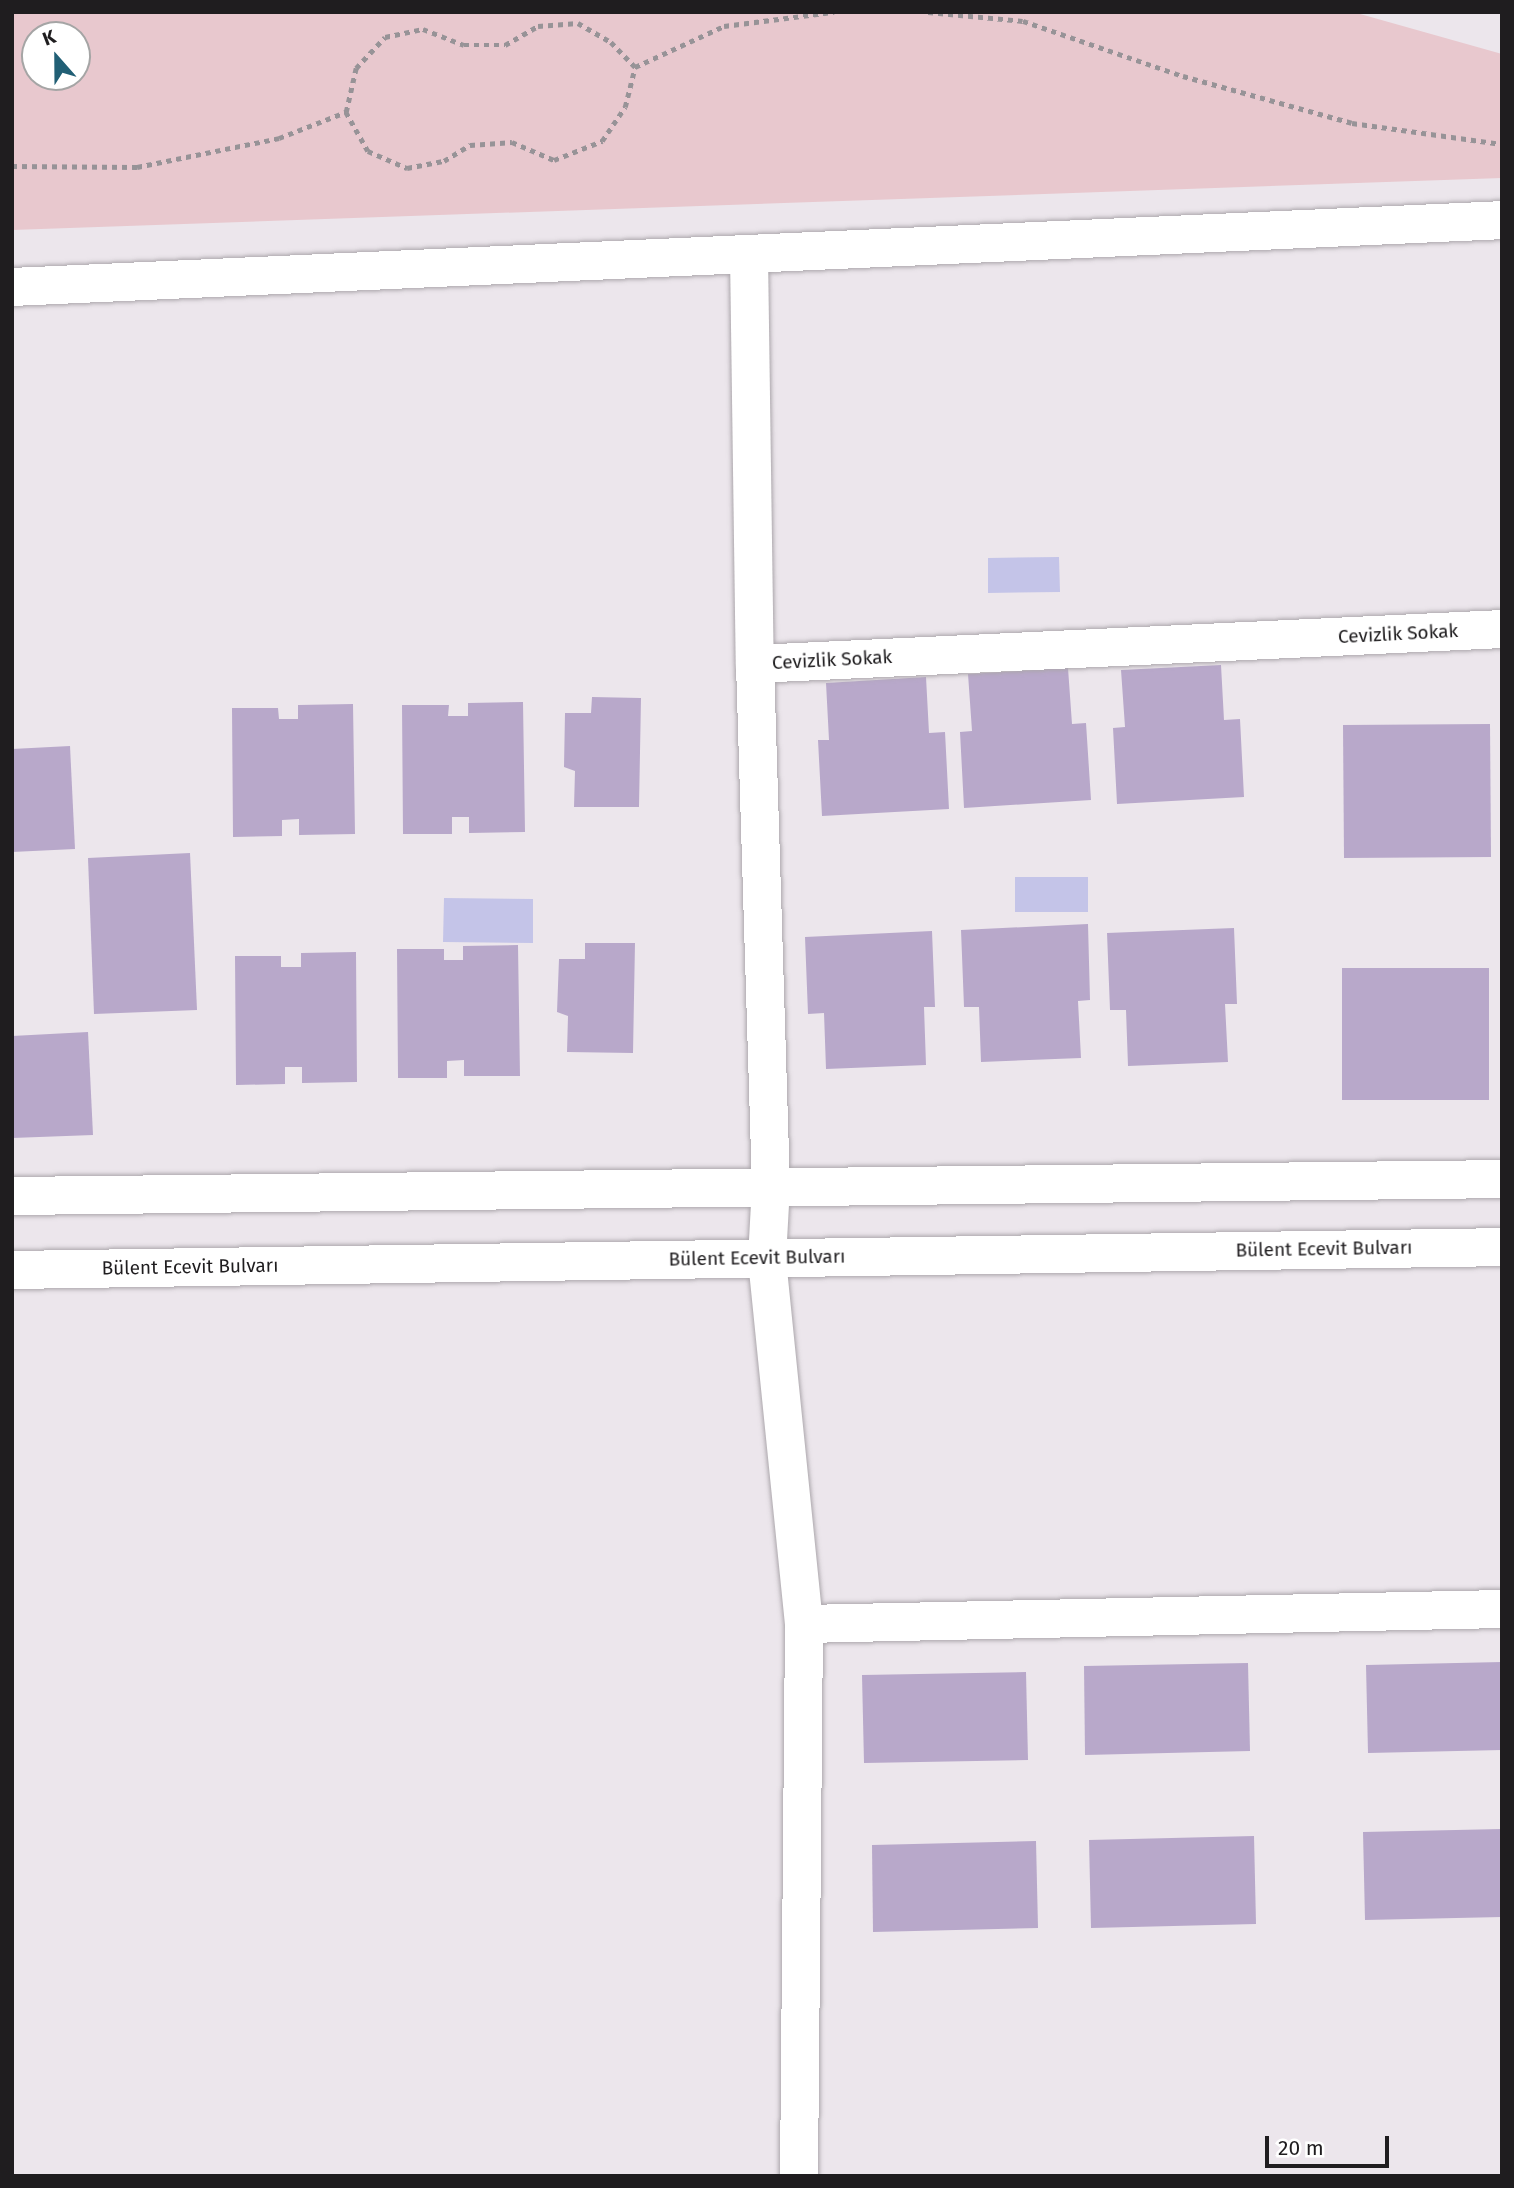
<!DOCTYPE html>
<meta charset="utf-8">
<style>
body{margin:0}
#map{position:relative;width:1514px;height:2188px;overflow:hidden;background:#ece6ec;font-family:"Fira Sans",sans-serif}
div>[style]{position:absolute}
.green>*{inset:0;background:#e8c8ce}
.water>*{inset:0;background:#c4c4e8}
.building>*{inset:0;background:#b8a8ca}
.path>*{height:4.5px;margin-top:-2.25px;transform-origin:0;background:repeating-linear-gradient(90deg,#979397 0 5px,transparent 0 10px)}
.roads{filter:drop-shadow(0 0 2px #aca7ac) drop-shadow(0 0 2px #aca7ac)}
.minor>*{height:38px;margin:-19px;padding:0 19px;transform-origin:19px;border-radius:19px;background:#fff}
.secondary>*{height:38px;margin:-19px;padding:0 19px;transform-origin:19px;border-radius:19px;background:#fff}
span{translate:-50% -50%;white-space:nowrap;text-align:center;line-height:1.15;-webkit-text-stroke:5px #fff;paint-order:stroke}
.street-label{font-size:19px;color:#1f1d1f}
.frame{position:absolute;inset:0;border:14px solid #1f1d1f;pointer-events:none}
.north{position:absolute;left:21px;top:21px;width:70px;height:70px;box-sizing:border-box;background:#fff;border:2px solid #a5a5a5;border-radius:50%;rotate:339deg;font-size:19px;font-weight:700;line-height:28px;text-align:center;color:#1f1d1f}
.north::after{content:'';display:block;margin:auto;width:24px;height:32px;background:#215f75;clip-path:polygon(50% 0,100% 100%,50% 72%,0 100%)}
.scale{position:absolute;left:1265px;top:2136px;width:124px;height:32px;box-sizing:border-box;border:4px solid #1f1d1f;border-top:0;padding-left:9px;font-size:21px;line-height:24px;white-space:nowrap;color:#1f1d1f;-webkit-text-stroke:5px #fff;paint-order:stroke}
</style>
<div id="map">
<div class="green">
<div style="clip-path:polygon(evenodd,12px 12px,1353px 12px,1502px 54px,1502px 178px,12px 230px,12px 12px,35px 35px,77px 35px,77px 77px,35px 77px,35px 35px)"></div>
</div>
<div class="water">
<div style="clip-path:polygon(1059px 557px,1060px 592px,988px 593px,988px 558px)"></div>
<div style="clip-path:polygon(1015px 877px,1088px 877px,1088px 912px,1015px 912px)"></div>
<div style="clip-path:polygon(444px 898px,533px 899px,533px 943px,443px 942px)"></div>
</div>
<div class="building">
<div style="clip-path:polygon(1221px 665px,1224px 720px,1240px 719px,1244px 797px,1117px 804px,1113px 728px,1125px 727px,1121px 670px)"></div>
<div style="clip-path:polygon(1068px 668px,1072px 724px,1086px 723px,1091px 800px,964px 808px,960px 732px,972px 731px,968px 674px)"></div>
<div style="clip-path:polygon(926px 677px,929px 733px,945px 732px,949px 809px,822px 816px,818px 740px,829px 740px,826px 683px)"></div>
<div style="clip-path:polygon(592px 697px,641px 698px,639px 807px,574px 807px,575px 771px,564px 767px,565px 713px,591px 713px)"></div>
<div style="clip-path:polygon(523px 702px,525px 832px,469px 833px,469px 817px,452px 817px,452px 834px,403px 834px,402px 705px,449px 705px,448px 716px,468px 716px,468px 703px)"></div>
<div style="clip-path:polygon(353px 704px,355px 834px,299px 835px,299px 819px,282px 820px,282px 836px,233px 837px,232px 708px,278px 708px,279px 719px,298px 719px,298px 705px)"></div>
<div style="clip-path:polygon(1490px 724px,1491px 857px,1344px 858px,1343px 725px)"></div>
<div style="clip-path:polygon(70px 746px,75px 849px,12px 852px,12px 749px)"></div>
<div style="clip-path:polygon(190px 853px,197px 1010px,94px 1014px,88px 858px)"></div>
<div style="clip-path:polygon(1088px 924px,1090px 1000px,1078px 1001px,1081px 1058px,981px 1062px,979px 1007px,964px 1007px,961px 930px)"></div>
<div style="clip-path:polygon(1234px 928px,1237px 1004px,1225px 1004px,1228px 1062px,1128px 1066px,1126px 1010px,1110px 1010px,1107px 933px)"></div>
<div style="clip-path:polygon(932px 931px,935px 1007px,924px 1007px,926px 1065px,826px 1069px,824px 1013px,808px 1014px,805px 937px)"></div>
<div style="clip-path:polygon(585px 943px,635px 943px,633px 1053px,567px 1052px,568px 1016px,557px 1012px,559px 959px,585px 959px)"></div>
<div style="clip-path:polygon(518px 945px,520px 1076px,464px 1076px,464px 1060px,447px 1061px,447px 1078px,398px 1078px,397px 949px,444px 949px,444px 960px,463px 960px,463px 946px)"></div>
<div style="clip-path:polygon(356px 952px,357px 1082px,302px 1083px,302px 1067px,285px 1067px,285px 1084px,236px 1085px,235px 956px,281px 956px,281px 967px,301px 967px,301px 953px)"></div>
<div style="clip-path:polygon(1342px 968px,1489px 968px,1489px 1100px,1342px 1100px)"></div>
<div style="clip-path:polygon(88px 1032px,93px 1135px,12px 1138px,12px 1036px)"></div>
<div style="clip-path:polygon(1502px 1662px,1502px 1750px,1368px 1753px,1366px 1665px)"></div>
<div style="clip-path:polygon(1248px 1663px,1250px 1751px,1085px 1755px,1084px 1666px)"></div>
<div style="clip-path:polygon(1026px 1672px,1028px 1760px,864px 1763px,862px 1675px)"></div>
<div style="clip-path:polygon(1502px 1829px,1502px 1917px,1365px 1920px,1363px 1832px)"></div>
<div style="clip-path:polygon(1254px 1836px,1256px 1924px,1091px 1928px,1089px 1840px)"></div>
<div style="clip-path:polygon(1036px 1841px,1038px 1928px,873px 1932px,872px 1845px)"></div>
</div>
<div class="path">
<div style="left:928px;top:12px;width:95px;rotate:5.4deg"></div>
<div style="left:1023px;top:21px;width:169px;rotate:19deg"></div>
<div style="left:1183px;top:76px;width:175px;rotate:15.5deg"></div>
<div style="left:1352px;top:123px;width:151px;rotate:8deg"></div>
<div style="left:346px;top:112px;width:45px;rotate:60.6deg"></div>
<div style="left:368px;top:151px;width:43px;rotate:23.6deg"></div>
<div style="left:407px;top:168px;width:38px;rotate:-11deg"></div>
<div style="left:444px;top:161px;width:31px;rotate:-32deg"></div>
<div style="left:470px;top:145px;width:42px;rotate:-4.1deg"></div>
<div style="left:512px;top:142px;width:46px;rotate:23.2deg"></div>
<div style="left:554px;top:160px;width:52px;rotate:-21.6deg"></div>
<div style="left:602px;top:141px;width:41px;rotate:-55.9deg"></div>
<div style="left:625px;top:107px;width:41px;rotate:-76deg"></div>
<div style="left:12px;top:166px;width:125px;rotate:0.5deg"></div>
<div style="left:137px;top:167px;width:145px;rotate:-11.5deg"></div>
<div style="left:279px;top:138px;width:72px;rotate:-21.2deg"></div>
<div style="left:346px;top:112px;width:45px;rotate:-77.2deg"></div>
<div style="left:356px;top:68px;width:42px;rotate:-46.9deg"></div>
<div style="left:385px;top:37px;width:39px;rotate:-12deg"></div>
<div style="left:423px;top:29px;width:44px;rotate:21.3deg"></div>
<div style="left:464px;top:45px;width:41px"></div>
<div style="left:505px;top:45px;width:38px;rotate:-30deg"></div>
<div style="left:538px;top:26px;width:40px;rotate:-4.3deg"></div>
<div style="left:578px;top:23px;width:38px;rotate:30deg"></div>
<div style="left:611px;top:42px;width:35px;rotate:46deg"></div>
<div style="left:635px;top:67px;width:98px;rotate:-24.7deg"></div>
<div style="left:724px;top:26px;width:111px;rotate:-7.3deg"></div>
</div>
<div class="roads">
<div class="minor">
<div style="left:749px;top:254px;width:410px;rotate:89.2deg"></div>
<div style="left:12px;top:287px;width:1492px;rotate:-2.57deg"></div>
<div style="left:804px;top:1624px;width:698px;rotate:-1.23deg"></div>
<div style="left:799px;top:2176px;width:552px;rotate:-89.48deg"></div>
<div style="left:804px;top:1624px;width:368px;rotate:-95.8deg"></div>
<div style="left:767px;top:1258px;width:71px;rotate:-86.8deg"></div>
<div style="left:771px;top:1187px;width:523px;rotate:-91.75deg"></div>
<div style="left:755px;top:664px;width:748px;rotate:-2.68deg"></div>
</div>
<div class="secondary">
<div style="left:12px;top:1196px;width:1490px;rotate:-0.65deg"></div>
<div style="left:12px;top:1270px;width:1490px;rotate:-0.88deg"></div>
</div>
</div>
<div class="street-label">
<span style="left:1398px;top:634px;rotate:-3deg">Cevizlik Sokak</span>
<span style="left:832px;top:660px;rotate:-3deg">Cevizlik Sokak</span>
<span style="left:1324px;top:1249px;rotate:-1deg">Bülent Ecevit Bulvarı</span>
<span style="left:757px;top:1258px;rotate:-1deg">Bülent Ecevit Bulvarı</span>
<span style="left:190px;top:1267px;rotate:-1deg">Bülent Ecevit Bulvarı</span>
</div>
<div class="frame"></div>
<div class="north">K</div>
<div class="scale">20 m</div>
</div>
